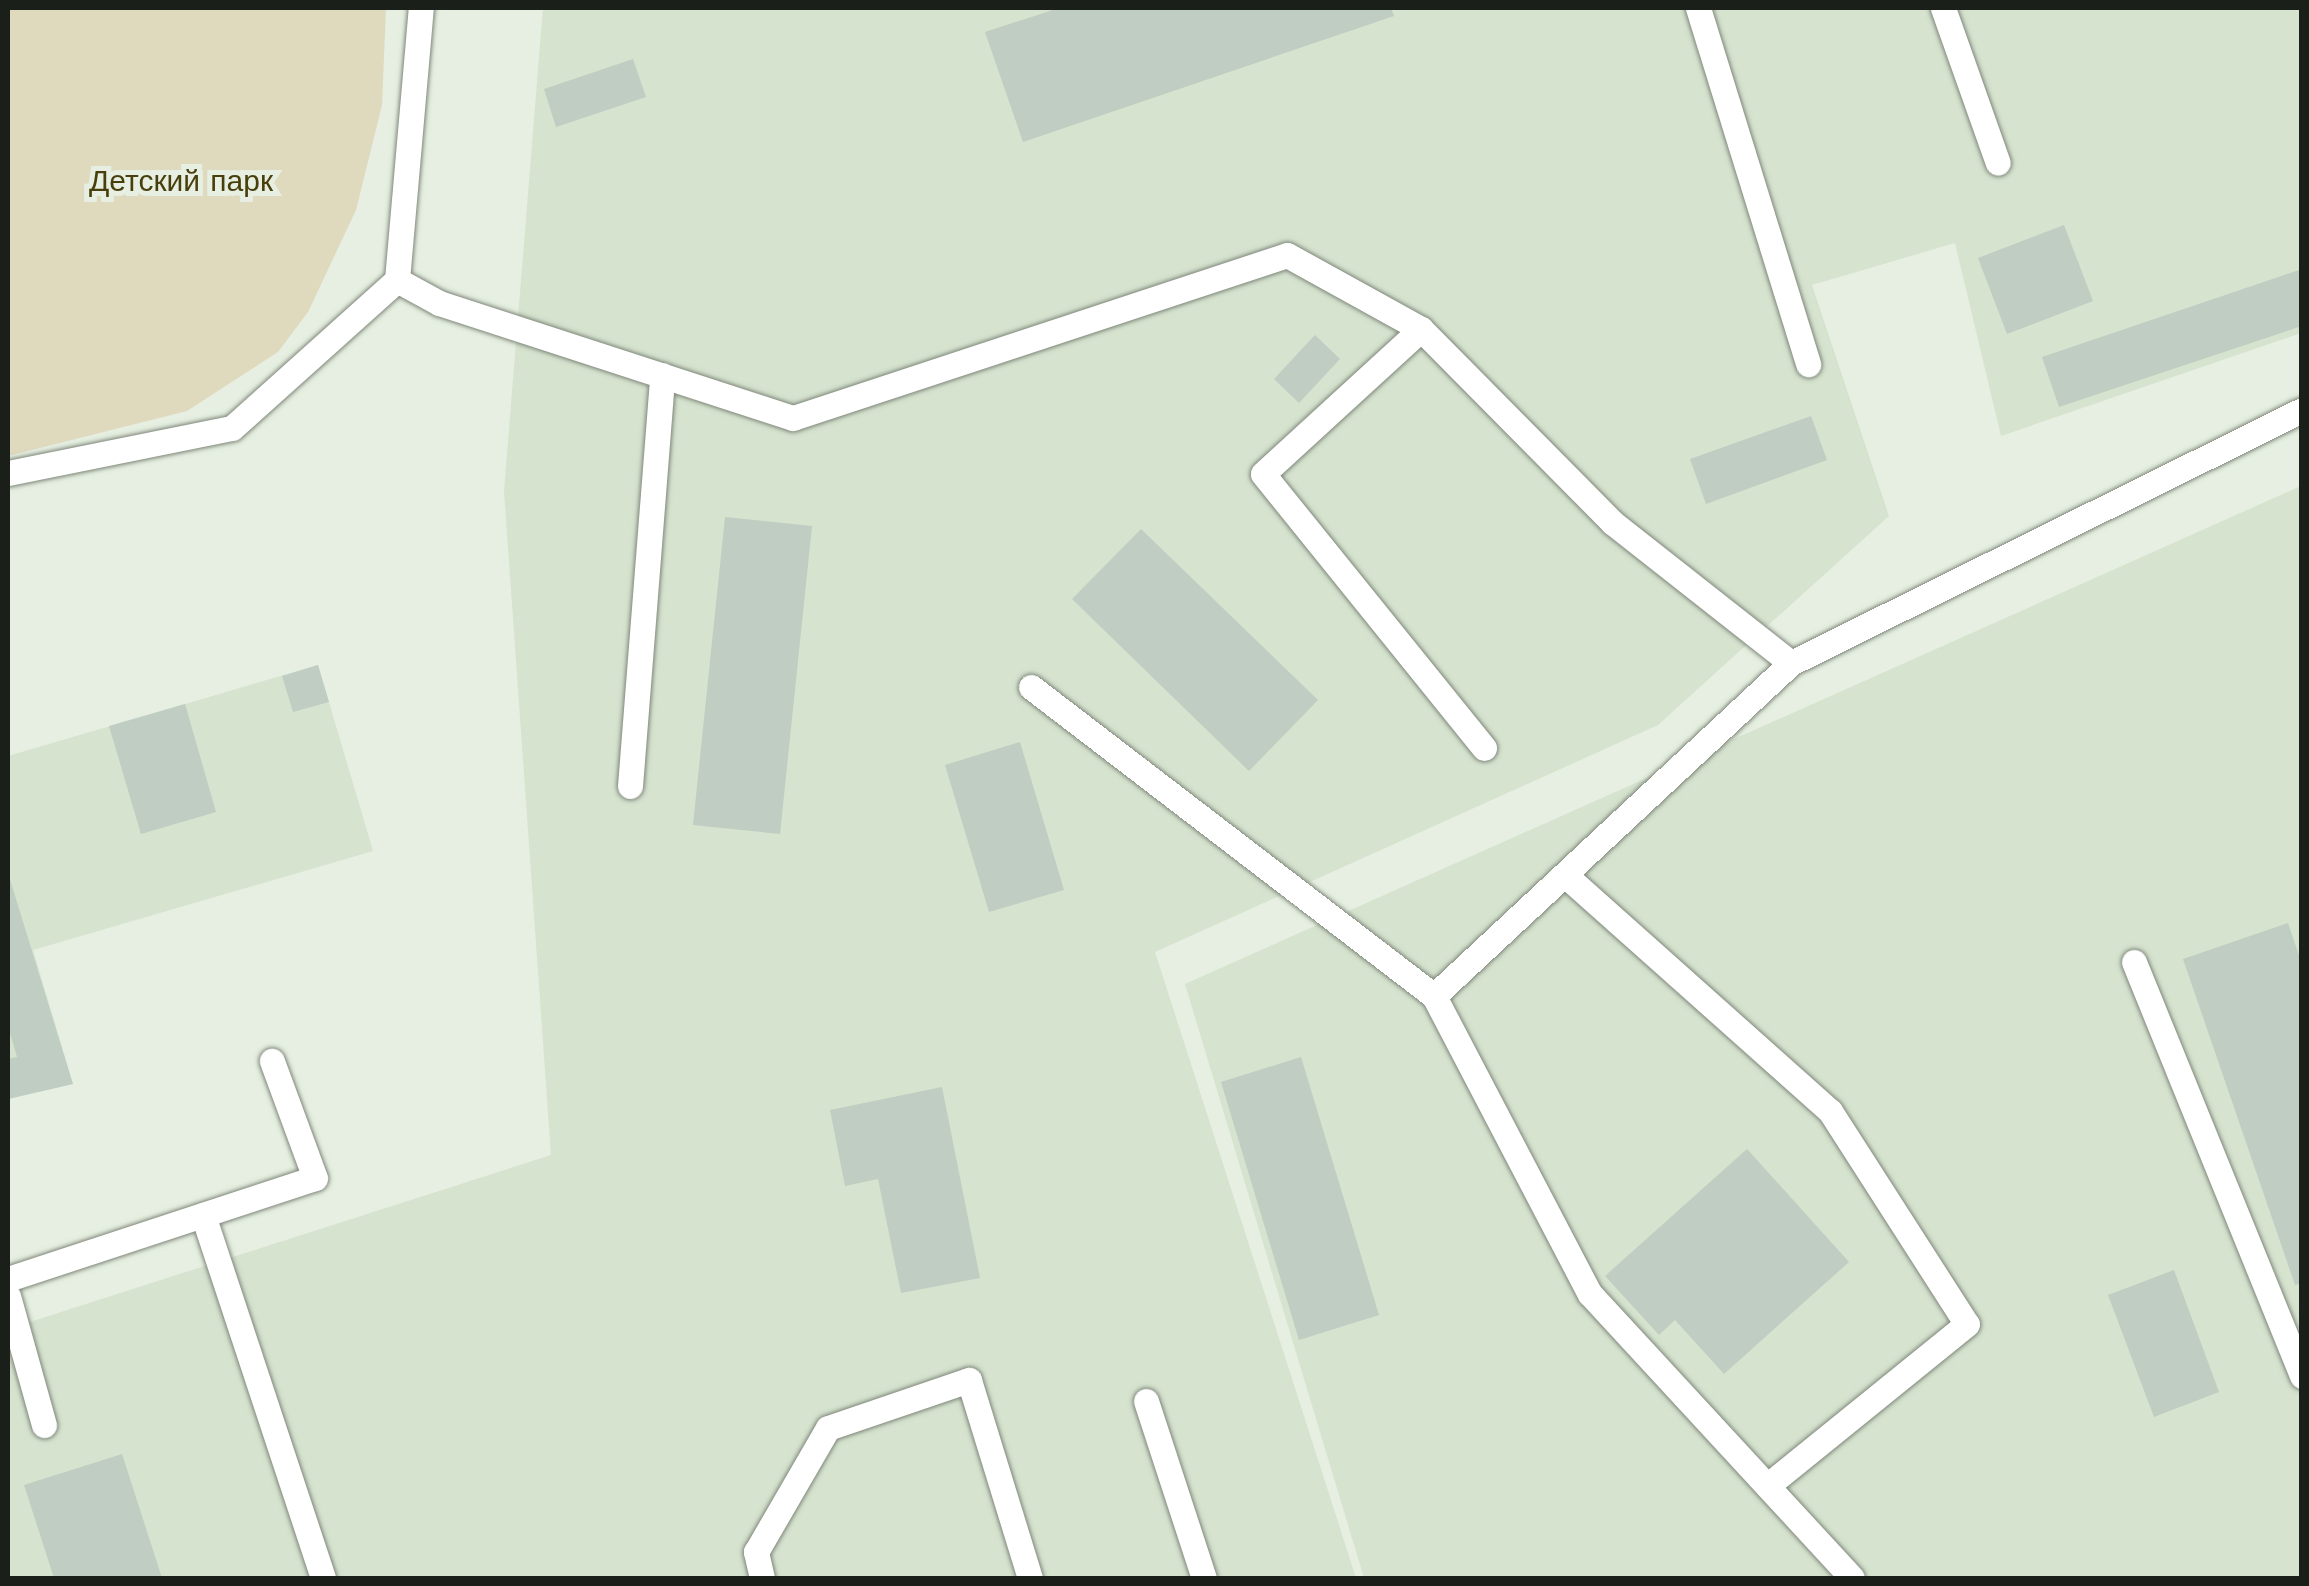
<!DOCTYPE html>
<meta charset="utf-8">
<style>
body{margin:0}
#map{position:relative;width:2309px;height:1586px;overflow:hidden;background:#e6efe1;font-family:"Work Sans",sans-serif}
div>[style]{position:absolute}
.built>*{inset:0;background:#d6e3cf}
.green>*{inset:0;background:#dfd9be}
.building>*{inset:0;background:#bfcdc2}
.roads{filter:drop-shadow(0 0 2px #7f877a) drop-shadow(0 0 2px #7f877a)}
.lane>*{height:25px;margin:-12.5px;padding:0 12.5px;transform-origin:12.5px;border-radius:12.5px;background:#fff}
span{translate:-50% -50%;white-space:nowrap;text-align:center;line-height:1.15;-webkit-text-stroke:10px #e6efe1;paint-order:stroke}
.park-label{font-size:30px;color:#493f0c}
.frame{position:absolute;inset:0;border:10px solid #1b1f1a;pointer-events:none}
</style>
<div id="map">
<div class="built">
<div style="clip-path:polygon(543px 8px,2301px 8px,2301px 333px,2001px 436px,1955px 243px,1812px 285px,1889px 516px,1658px 725px,1155px 952px,1356px 1578px,8px 1578px,8px 1329px,551px 1155px,504px 491px)"></div>
<div style="clip-path:polygon(2301px 486px,2301px 1578px,1364px 1578px,1185px 984px)"></div>
<div style="clip-path:polygon(318px 665px,373px 851px,33px 950px,73px 1084px,8px 1099px,8px 756px)"></div>
</div>
<div class="green">
<div style="clip-path:polygon(8px 8px,386px 8px,382px 105px,356px 210px,308px 312px,278px 352px,187px 411px,8px 456px)"></div>
</div>
<div class="building">
<div style="clip-path:polygon(1059px 8px,1391px 8px,1394px 16px,1023px 142px,985px 32px)"></div>
<div style="clip-path:polygon(633px 59px,646px 97px,556px 127px,544px 89px)"></div>
<div style="clip-path:polygon(2064px 225px,2093px 301px,2007px 334px,1978px 258px)"></div>
<div style="clip-path:polygon(2302px 269px,2302px 326px,2059px 407px,2042px 357px)"></div>
<div style="clip-path:polygon(1315px 335px,1340px 359px,1299px 403px,1274px 379px)"></div>
<div style="clip-path:polygon(1811px 416px,1827px 460px,1706px 504px,1690px 459px)"></div>
<div style="clip-path:polygon(725px 517px,812px 526px,780px 834px,693px 825px)"></div>
<div style="clip-path:polygon(1141px 529px,1318px 700px,1249px 771px,1072px 599px)"></div>
<div style="clip-path:polygon(318px 665px,329px 702px,293px 712px,282px 676px)"></div>
<div style="clip-path:polygon(185px 704px,216px 812px,141px 834px,109px 726px)"></div>
<div style="clip-path:polygon(1020px 742px,1064px 890px,989px 912px,945px 765px)"></div>
<div style="clip-path:polygon(8px 873px,73px 1084px,8px 1099px,8px 1059px,17px 1057px,8px 1026px)"></div>
<div style="clip-path:polygon(2288px 923px,2302px 964px,2302px 1283px,2295px 1285px,2183px 959px)"></div>
<div style="clip-path:polygon(1301px 1057px,1379px 1315px,1299px 1340px,1221px 1082px)"></div>
<div style="clip-path:polygon(942px 1087px,980px 1278px,901px 1293px,878px 1179px,845px 1186px,830px 1110px)"></div>
<div style="clip-path:polygon(1747px 1149px,1849px 1262px,1724px 1374px,1675px 1320px,1659px 1335px,1605px 1276px)"></div>
<div style="clip-path:polygon(2174px 1270px,2219px 1392px,2154px 1417px,2108px 1295px)"></div>
<div style="clip-path:polygon(122px 1454px,162px 1578px,54px 1578px,24px 1485px)"></div>
</div>
<div class="roads">
<div class="lane">
<div style="left:1698px;top:8px;width:373px;rotate:72.8deg"></div>
<div style="left:1943px;top:8px;width:164px;rotate:70.5deg"></div>
<div style="left:397px;top:280px;width:48px;rotate:28.7deg"></div>
<div style="left:439px;top:303px;width:372px;rotate:18deg"></div>
<div style="left:793px;top:418px;width:520px;rotate:-18.26deg"></div>
<div style="left:1287px;top:255px;width:153px;rotate:28.9deg"></div>
<div style="left:1421px;top:329px;width:273px;rotate:45.3deg"></div>
<div style="left:1613px;top:523px;width:226px;rotate:38.2deg"></div>
<div style="left:1791px;top:663px;width:570px;rotate:-26.34deg"></div>
<div style="left:1421px;top:329px;width:214px;rotate:137.5deg"></div>
<div style="left:1263px;top:474px;width:352px;rotate:51.1deg"></div>
<div style="left:8px;top:473px;width:228px;rotate:-11.4deg"></div>
<div style="left:232px;top:428px;width:222px;rotate:-41.9deg"></div>
<div style="left:397px;top:280px;width:273px;rotate:-85deg"></div>
<div style="left:1791px;top:663px;width:488px;rotate:137deg"></div>
<div style="left:1434px;top:996px;width:336px;rotate:62.4deg"></div>
<div style="left:1590px;top:1294px;width:386px;rotate:47.3deg"></div>
<div style="left:1031px;top:687px;width:508px;rotate:37.48deg"></div>
<div style="left:630px;top:786px;width:412px;rotate:-85.5deg"></div>
<div style="left:1565px;top:875px;width:355px;rotate:41.7deg"></div>
<div style="left:1830px;top:1111px;width:253px;rotate:57.3deg"></div>
<div style="left:1967px;top:1324px;width:257px;rotate:141deg"></div>
<div style="left:2134px;top:962px;width:447px;rotate:67.9deg"></div>
<div style="left:203px;top:1215px;width:382px;rotate:71.7deg"></div>
<div style="left:8px;top:1279px;width:323px;rotate:-18.2deg"></div>
<div style="left:315px;top:1178px;width:125px;rotate:-110.2deg"></div>
<div style="left:8px;top:1296px;width:134px;rotate:74.4deg"></div>
<div style="left:1146px;top:1401px;width:186px;rotate:71.9deg"></div>
<div style="left:762px;top:1578px;width:27px;rotate:-103deg"></div>
<div style="left:756px;top:1552px;width:143px;rotate:-59.9deg"></div>
<div style="left:828px;top:1428px;width:149px;rotate:-18.8deg"></div>
<div style="left:969px;top:1380px;width:207px;rotate:72.9deg"></div>
</div>
</div>
<div class="park-label">
<span style="left:181px;top:181px">Детский парк</span>
</div>
<div class="frame"></div>
</div>
